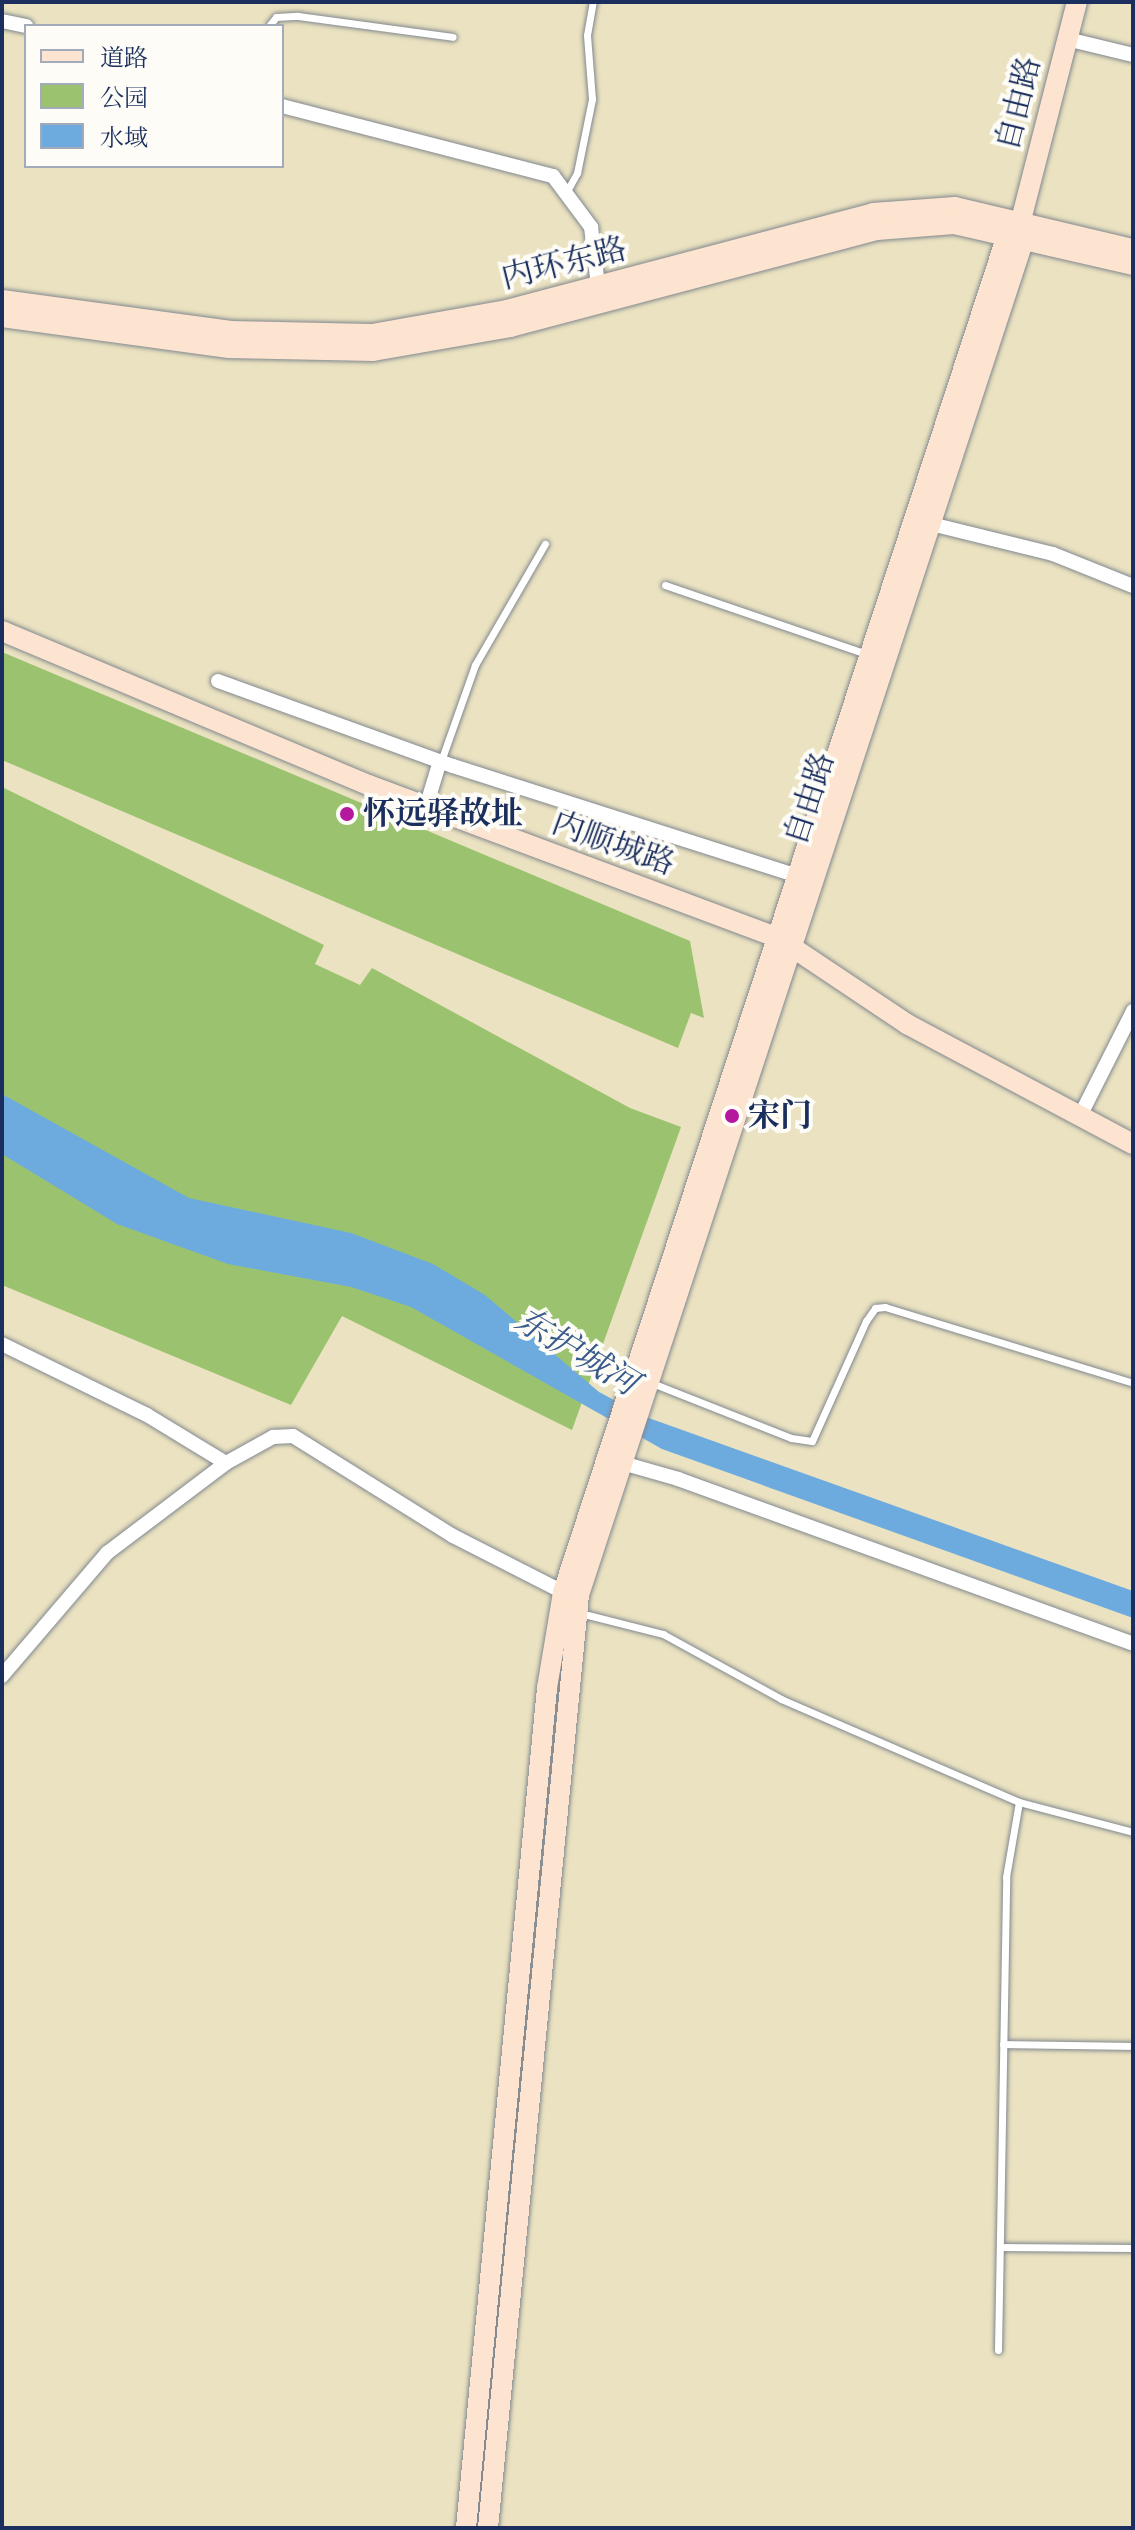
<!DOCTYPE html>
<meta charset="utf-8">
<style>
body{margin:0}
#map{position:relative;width:1135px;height:2530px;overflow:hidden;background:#eae2c0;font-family:"Libre Bodoni","Noto Serif SC",serif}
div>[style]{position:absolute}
.green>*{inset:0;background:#9bc36f}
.water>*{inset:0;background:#6dabdf}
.roads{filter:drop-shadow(0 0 2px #82888f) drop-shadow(0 0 2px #82888f)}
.lane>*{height:7px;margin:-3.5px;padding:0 3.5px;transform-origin:3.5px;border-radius:3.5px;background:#fff}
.street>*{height:14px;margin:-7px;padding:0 7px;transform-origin:7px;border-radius:7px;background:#fff}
.secondary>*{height:20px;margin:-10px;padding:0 10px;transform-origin:10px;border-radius:10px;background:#fde4d0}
.dots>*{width:22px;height:22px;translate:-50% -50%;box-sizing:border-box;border:4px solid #fdfcf7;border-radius:50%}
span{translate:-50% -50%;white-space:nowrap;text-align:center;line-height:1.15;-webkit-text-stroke:8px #fdfcf7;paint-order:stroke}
.street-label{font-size:32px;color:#1b2f5e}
.poi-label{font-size:32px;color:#1b2f5e;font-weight:700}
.left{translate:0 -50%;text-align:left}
.water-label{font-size:34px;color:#385a8b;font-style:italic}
.frame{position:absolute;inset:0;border:4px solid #1b2f5e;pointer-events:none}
.legend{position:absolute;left:24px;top:24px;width:260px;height:144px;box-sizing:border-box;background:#fdfcf7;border:2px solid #a3aaba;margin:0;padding:10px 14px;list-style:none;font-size:24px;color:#1b2f5e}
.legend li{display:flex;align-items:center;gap:16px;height:40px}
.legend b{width:40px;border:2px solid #a3aaba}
</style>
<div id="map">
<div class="green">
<div style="clip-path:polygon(2px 652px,690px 941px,704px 1018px,691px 1013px,678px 1048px,2px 760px)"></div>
<div style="clip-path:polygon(2px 787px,324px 945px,315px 964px,360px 985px,372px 968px,630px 1108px,681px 1127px,572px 1430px,342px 1316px,291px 1405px,2px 1285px)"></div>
</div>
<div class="water">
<div style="clip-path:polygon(2px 1094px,189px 1198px,351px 1233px,433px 1264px,485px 1295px,599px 1392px,646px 1417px,1133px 1591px,1133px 1618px,662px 1449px,411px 1307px,351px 1287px,228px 1264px,117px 1224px,2px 1154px)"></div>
</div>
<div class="roads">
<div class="lane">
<div style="left:269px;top:26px;width:11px;rotate:-52deg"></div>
<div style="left:276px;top:17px;width:22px;rotate:-3deg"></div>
<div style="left:298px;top:16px;width:156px;rotate:7.7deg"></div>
<div style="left:567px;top:191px;width:21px;rotate:-61deg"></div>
<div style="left:577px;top:173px;width:76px;rotate:-78.5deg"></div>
<div style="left:592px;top:99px;width:64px;rotate:-94.5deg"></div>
<div style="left:587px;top:35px;width:34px;rotate:-80deg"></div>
<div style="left:665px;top:585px;width:216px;rotate:18.9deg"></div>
<div style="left:441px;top:761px;width:102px;rotate:-70.5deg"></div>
<div style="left:475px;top:665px;width:140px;rotate:-60deg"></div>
<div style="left:652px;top:1383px;width:149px;rotate:21.6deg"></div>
<div style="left:791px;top:1438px;width:21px;rotate:8deg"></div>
<div style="left:812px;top:1441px;width:132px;rotate:-65.8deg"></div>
<div style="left:866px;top:1321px;width:16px;rotate:-55deg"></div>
<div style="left:875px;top:1308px;width:10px;rotate:-6deg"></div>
<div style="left:885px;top:1307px;width:259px;rotate:17deg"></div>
<div style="left:580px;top:1613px;width:86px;rotate:14.2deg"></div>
<div style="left:663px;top:1634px;width:135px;rotate:28.8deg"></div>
<div style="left:781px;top:1699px;width:259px;rotate:23.4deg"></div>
<div style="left:1019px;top:1802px;width:118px;rotate:14.7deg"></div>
<div style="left:1003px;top:2044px;width:130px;rotate:0.9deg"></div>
<div style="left:1000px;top:2247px;width:133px;rotate:0.4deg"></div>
<div style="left:998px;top:2350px;width:473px;rotate:-89deg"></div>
<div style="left:1006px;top:1877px;width:76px;rotate:-80.2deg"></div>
</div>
<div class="street">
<div style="left:2px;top:21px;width:25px;rotate:12deg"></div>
<div style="left:1067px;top:39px;width:68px;rotate:13.6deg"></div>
<div style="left:282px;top:106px;width:280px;rotate:14.5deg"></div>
<div style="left:553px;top:176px;width:64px;rotate:53.3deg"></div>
<div style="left:591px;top:227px;width:59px;rotate:83.2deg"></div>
<div style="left:923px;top:522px;width:134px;rotate:13.8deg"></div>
<div style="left:1053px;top:554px;width:86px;rotate:21.8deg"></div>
<div style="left:218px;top:681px;width:250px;rotate:19.9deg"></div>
<div style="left:453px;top:766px;width:364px;rotate:17.7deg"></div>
<div style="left:426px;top:807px;width:48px;rotate:-73.1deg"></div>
<div style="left:1080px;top:1116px;width:118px;rotate:-63.2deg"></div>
<div style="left:2px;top:1344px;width:161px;rotate:26.1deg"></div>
<div style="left:147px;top:1415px;width:92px;rotate:31.3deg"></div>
<div style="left:622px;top:1463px;width:58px;rotate:15.9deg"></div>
<div style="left:678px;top:1479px;width:484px;rotate:19.9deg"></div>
<div style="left:2px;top:1676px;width:162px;rotate:-49.5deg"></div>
<div style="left:107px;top:1553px;width:149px;rotate:-37.1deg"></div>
<div style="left:226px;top:1463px;width:54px;rotate:-29deg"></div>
<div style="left:273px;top:1437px;width:20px;rotate:-3deg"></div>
<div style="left:293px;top:1436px;width:189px;rotate:32deg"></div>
<div style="left:453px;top:1536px;width:123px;rotate:27deg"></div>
</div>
<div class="secondary">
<div style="left:2px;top:300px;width:231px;rotate:7.7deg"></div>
<div style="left:231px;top:331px;width:141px;rotate:1.2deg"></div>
<div style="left:372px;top:334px;width:137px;rotate:-10.1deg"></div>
<div style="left:507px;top:310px;width:379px;rotate:-14.8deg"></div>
<div style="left:873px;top:213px;width:82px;rotate:-4.2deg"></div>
<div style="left:955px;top:207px;width:183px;rotate:13.3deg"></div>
<div style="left:2px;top:317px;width:229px;rotate:7.8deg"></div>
<div style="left:229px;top:348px;width:144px;rotate:1.2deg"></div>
<div style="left:373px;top:351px;width:139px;rotate:-9.9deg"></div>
<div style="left:510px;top:327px;width:380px;rotate:-14.8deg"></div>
<div style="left:877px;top:230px;width:77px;rotate:-4.5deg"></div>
<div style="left:954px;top:224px;width:184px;rotate:12.9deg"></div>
<div style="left:2px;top:631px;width:398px;rotate:22.8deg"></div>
<div style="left:369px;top:785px;width:439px;rotate:20.5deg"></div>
<div style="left:780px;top:939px;width:153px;rotate:33.8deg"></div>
<div style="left:907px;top:1024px;width:256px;rotate:28deg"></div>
<div style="left:466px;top:2528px;width:844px;rotate:-84.49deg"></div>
<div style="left:547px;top:1688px;width:97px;rotate:-80.5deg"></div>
<div style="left:563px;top:1592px;width:1428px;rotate:-71.88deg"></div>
<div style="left:1007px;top:235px;width:21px;rotate:-47deg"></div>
<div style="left:1021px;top:220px;width:225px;rotate:-75.6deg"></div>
<div style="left:488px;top:2528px;width:937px;rotate:-84.43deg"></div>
<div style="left:579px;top:1595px;width:1427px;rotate:-71.83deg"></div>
<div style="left:1024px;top:239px;width:19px;rotate:-99deg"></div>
</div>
</div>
<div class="dots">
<div style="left:347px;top:814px;background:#b5179e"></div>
<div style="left:732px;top:1116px;background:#b5179e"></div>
</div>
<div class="street-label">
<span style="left:1019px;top:104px;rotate:-76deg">自由路</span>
<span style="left:564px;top:264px;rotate:-14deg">内环东路</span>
<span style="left:810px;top:799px;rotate:-72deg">自由路</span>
<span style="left:613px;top:844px;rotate:20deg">内顺城路</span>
</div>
<div class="poi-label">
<span class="left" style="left:363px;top:814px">怀远驿故址</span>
<span class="left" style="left:748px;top:1116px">宋门</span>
</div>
<div class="water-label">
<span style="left:576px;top:1353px;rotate:31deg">东护城河</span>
</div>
<div class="frame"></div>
<ul class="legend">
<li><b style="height:10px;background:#fde4d0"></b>道路</li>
<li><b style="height:22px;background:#9bc36f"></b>公园</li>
<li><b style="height:22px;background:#6dabdf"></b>水域</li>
</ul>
</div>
